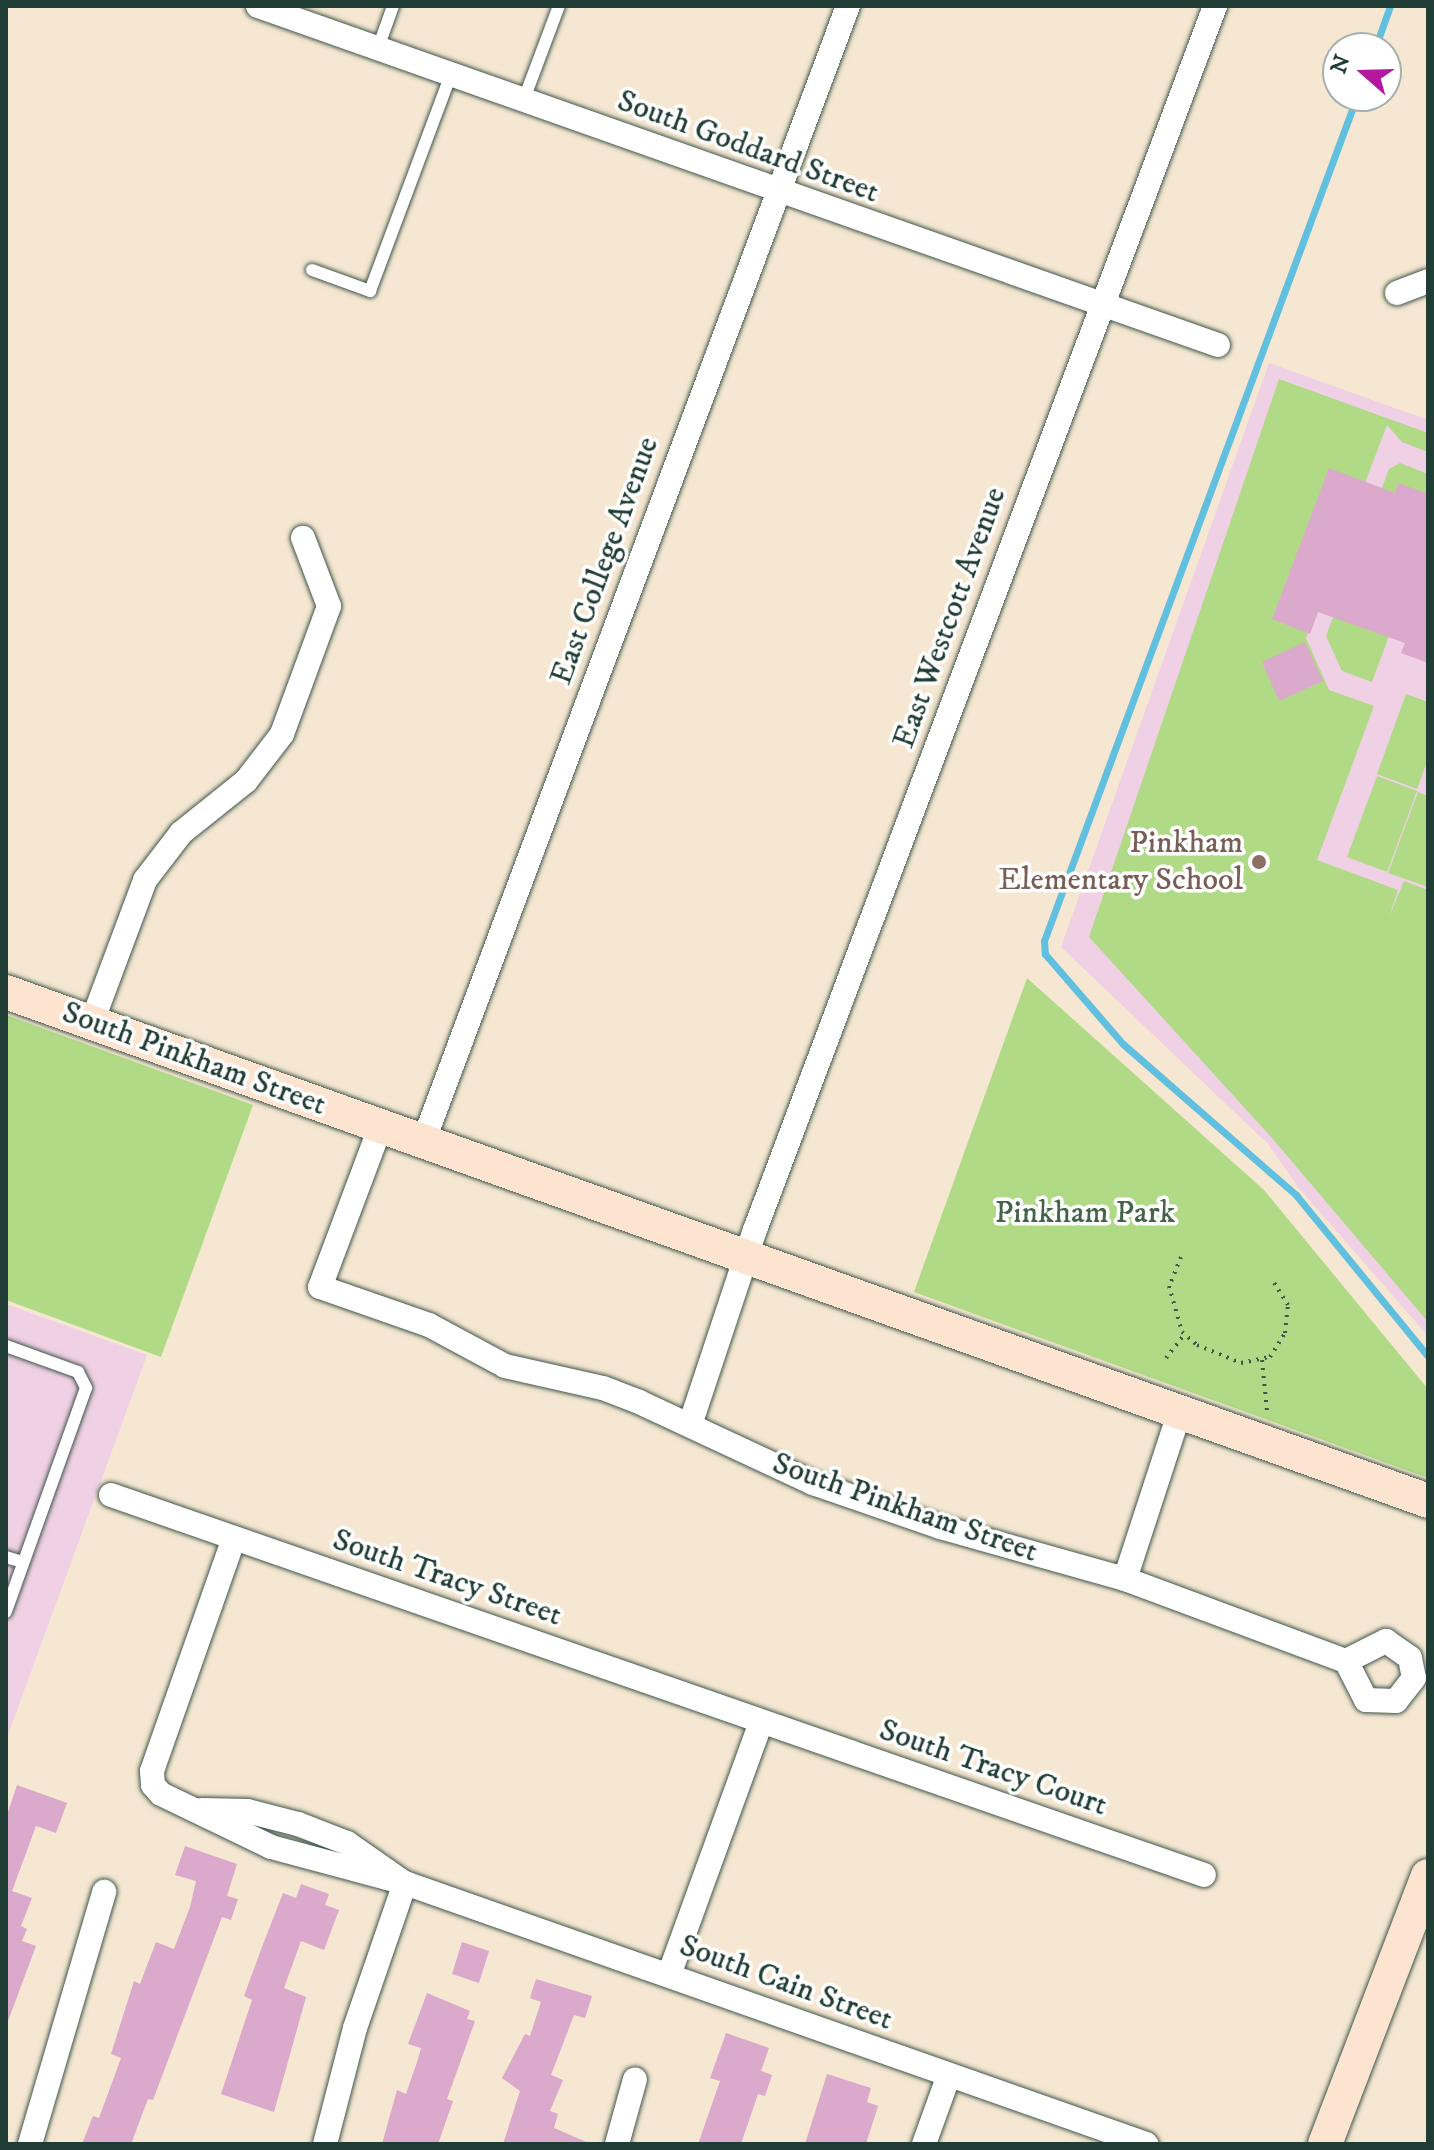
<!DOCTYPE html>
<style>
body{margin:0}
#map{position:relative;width:1434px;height:2150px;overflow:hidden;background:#f5e7d1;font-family:"IM FELL DW Pica",serif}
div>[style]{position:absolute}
.built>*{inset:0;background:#f0d0e4}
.green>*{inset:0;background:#b0da85}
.stream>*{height:7px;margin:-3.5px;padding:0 3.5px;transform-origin:3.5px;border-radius:3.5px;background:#61bfdf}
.building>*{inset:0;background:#dba9cb}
.path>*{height:4px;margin-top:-2px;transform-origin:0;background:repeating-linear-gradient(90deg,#3f564c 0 2px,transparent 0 8px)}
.roads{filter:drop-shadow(0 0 2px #3f564c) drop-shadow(0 0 2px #3f564c)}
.lane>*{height:12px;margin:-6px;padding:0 6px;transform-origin:6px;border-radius:6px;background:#fff}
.street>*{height:24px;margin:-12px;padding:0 12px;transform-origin:12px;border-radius:12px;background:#fff}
.secondary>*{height:34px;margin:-17px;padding:0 17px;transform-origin:17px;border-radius:17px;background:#fde4d1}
.dots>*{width:22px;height:22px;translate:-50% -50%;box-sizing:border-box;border:4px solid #fff;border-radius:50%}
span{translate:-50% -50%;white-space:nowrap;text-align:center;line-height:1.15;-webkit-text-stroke:7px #fff;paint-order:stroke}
.street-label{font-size:32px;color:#1f3d34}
.education-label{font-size:32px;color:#785e54}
.right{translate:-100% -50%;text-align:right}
.park-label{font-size:32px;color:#436448}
.frame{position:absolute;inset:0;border:8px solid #1f3d34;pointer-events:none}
.north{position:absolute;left:1322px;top:32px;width:80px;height:80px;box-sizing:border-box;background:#fff;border:2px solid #a5b1ae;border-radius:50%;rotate:290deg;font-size:22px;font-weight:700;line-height:32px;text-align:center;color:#1f3d34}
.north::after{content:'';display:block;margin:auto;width:28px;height:36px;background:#b5179e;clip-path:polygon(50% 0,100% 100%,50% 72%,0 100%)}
</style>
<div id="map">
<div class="built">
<div style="clip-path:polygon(1269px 363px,1428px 420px,1428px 1336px,1298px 1187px,1268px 1144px,1061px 947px)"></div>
<div style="clip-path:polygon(6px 1304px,147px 1355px,6px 1740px)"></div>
</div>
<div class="green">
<div style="clip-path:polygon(1279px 379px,1428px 433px,1428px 452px,1402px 442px,1387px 425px,1306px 638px,1329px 690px,1374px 706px,1317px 860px,1398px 890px,1389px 917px,1404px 881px,1428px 890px,1428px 1322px,1272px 1138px,1089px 937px)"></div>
<div style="clip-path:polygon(1400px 463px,1428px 474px,1428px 531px,1372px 682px,1342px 671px,1326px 636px,1389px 469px)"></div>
<div style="clip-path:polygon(1406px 694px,1428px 702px,1428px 759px,1417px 789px,1377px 774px)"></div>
<div style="clip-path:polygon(1377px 776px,1417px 791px,1387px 872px,1347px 857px)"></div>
<div style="clip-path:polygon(1418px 792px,1428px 796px,1428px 887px,1388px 873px)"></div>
<div style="clip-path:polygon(1027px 978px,1264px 1190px,1428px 1389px,1428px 1478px,914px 1292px)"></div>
<div style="clip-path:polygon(6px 1015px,253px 1105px,161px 1357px,6px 1300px)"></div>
</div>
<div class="stream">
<div style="left:1375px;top:48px;width:45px;rotate:-70.3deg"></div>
<div style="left:1357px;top:96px;width:901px;rotate:110.33deg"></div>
<div style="left:1044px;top:941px;width:13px;rotate:86deg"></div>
<div style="left:1045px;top:954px;width:119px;rotate:49.1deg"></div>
<div style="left:1123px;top:1044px;width:230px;rotate:41.1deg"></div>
<div style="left:1296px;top:1195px;width:208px;rotate:50.7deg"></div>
</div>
<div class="building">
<div style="clip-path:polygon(1329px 468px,1395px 493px,1398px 483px,1428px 494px,1428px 663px,1401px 653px,1405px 643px,1318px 612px,1310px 634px,1272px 619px)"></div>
<div style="clip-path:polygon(1305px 642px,1323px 681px,1279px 701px,1262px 662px)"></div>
<div style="clip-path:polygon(17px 1785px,67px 1803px,56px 1833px,36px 1826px,12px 1891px,32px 1898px,21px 1926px,27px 1929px,22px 1941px,36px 1946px,8px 2021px,6px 1818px)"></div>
<div style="clip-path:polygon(185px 1846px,237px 1864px,227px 1896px,238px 1899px,231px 1920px,222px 1917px,153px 2100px,148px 2099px,131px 2144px,82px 2144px,93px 2116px,99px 2118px,121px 2058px,111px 2054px,134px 1981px,140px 1984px,156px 1942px,174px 1949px,190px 1907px,196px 1881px,175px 1875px)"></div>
<div style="clip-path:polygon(301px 1884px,329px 1894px,325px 1905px,339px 1910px,324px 1950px,301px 1941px,284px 1988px,306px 1997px,274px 2112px,221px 2094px,252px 2000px,244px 1996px,262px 1947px,283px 1893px,296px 1898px)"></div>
<div style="clip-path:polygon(462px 1942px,489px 1951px,479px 1983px,452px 1974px)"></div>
<div style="clip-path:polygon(536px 1979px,592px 1996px,585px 2018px,574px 2015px,551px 2075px,563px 2080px,550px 2111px,558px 2114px,554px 2128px,591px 2144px,503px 2144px,520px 2091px,502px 2078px,525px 2034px,530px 2036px,541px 2002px,530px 1998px)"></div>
<div style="clip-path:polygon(427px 1993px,470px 2011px,467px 2019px,475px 2021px,447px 2099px,453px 2101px,438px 2144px,382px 2144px,397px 2090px,406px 2094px,418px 2059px,421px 2048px,408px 2044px)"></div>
<div style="clip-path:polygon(726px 2033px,769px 2048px,761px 2071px,772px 2075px,765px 2096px,758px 2094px,741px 2144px,698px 2144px,720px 2081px,710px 2078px)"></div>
<div style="clip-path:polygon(827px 2074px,871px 2088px,867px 2102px,878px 2106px,866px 2144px,805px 2144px)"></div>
</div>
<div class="path">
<div style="left:1181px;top:1257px;width:31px;rotate:112deg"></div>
<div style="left:1169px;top:1286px;width:48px;rotate:74.2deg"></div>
<div style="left:1182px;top:1332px;width:20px;rotate:41deg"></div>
<div style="left:1197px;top:1345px;width:48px;rotate:22.2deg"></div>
<div style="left:1241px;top:1363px;width:30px;rotate:-12deg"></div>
<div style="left:1270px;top:1357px;width:28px;rotate:-58deg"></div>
<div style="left:1285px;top:1333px;width:28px;rotate:-84deg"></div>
<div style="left:1288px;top:1305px;width:26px;rotate:-122deg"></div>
<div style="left:1166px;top:1358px;width:29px;rotate:-52deg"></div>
<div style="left:1262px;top:1360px;width:51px;rotate:84.4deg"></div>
</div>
<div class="roads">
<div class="lane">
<div style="left:378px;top:48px;width:45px;rotate:-70.3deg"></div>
<div style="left:524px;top:99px;width:99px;rotate:-69.4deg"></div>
<div style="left:312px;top:270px;width:62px;rotate:19.9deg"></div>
<div style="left:370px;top:291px;width:232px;rotate:-69.5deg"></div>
<div style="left:6px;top:1346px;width:77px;rotate:19.9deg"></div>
<div style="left:78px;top:1372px;width:18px;rotate:63deg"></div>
<div style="left:86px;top:1388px;width:238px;rotate:109.7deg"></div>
<div style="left:6px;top:1557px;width:17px;rotate:17deg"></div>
</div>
<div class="street">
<div style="left:258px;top:6px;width:1018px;rotate:19.45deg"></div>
<div style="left:1397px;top:293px;width:33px;rotate:-21deg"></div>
<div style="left:92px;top:1022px;width:152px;rotate:-69.5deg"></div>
<div style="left:145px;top:880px;width:59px;rotate:-52.5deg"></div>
<div style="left:181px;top:833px;width:83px;rotate:-38.7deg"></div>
<div style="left:246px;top:781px;width:59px;rotate:-52.5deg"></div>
<div style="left:282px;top:734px;width:136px;rotate:-69.8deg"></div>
<div style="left:329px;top:606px;width:73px;rotate:-110.9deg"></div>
<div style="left:381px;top:1125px;width:173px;rotate:110.6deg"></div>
<div style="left:320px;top:1287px;width:115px;rotate:19.2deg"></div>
<div style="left:429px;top:1325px;width:86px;rotate:28.3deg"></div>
<div style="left:505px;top:1366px;width:100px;rotate:12.7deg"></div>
<div style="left:603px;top:1388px;width:39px;rotate:21deg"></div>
<div style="left:639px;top:1402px;width:192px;rotate:25deg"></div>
<div style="left:813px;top:1483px;width:134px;rotate:19.1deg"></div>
<div style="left:940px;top:1527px;width:192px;rotate:15.7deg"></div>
<div style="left:1125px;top:1579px;width:236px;rotate:20.4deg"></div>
<div style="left:424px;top:1140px;width:1211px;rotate:-69.5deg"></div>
<div style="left:690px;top:1425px;width:206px;rotate:-71.6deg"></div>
<div style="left:755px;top:1230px;width:1308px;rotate:-69.4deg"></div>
<div style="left:111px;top:1495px;width:1157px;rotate:19.17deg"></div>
<div style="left:234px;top:1538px;width:247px;rotate:109.4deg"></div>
<div style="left:152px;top:1771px;width:14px;rotate:86deg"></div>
<div style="left:153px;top:1785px;width:12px;rotate:48deg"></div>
<div style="left:161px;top:1794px;width:122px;rotate:25.7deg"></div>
<div style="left:271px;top:1847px;width:139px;rotate:15deg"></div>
<div style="left:405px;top:1883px;width:786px;rotate:19.4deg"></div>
<div style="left:1125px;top:1579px;width:177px;rotate:-71.9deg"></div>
<div style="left:1386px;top:1641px;width:29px;rotate:35deg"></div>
<div style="left:1410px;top:1658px;width:20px;rotate:79deg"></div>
<div style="left:1414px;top:1678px;width:29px;rotate:128deg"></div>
<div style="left:1396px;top:1701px;width:30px;rotate:-178deg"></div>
<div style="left:1366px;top:1700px;width:44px;rotate:-117.1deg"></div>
<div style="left:1346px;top:1661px;width:45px;rotate:-26.6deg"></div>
<div style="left:202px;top:1810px;width:45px;rotate:1.3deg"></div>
<div style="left:247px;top:1811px;width:53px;rotate:14.3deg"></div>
<div style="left:298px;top:1824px;width:53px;rotate:21.2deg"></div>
<div style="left:347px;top:1843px;width:68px;rotate:34.9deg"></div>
<div style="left:669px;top:1975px;width:269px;rotate:-70deg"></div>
<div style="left:30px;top:2144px;width:263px;rotate:-73.6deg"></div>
<div style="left:325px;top:2144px;width:120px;rotate:-75.5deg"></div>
<div style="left:355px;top:2028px;width:153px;rotate:-71deg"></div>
<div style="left:617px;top:2144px;width:67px;rotate:-74.5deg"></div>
<div style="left:924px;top:2144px;width:73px;rotate:-70.1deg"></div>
</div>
<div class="secondary">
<div style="left:6px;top:992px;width:1510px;rotate:19.69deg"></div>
<div style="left:1325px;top:2144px;width:287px;rotate:-69deg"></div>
</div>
</div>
<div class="dots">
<div style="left:1259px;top:862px;background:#8d6e63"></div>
</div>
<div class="street-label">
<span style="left:748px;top:147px;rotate:20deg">South Goddard Street</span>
<span style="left:605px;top:561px;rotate:-70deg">East College Avenue</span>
<span style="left:950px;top:618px;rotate:-70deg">East Westcott Avenue</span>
<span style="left:194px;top:1059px;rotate:20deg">South Pinkham Street</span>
<span style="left:905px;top:1508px;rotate:19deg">South Pinkham Street</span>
<span style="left:447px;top:1578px;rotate:19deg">South Tracy Street</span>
<span style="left:993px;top:1768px;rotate:19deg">South Tracy Court</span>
<span style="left:786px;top:1983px;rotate:20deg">South Cain Street</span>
</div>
<div class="education-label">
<span class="right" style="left:1243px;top:862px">Pinkham<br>Elementary School</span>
</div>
<div class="park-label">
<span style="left:1085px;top:1213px">Pinkham Park</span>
</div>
<div class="frame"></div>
<div class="north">N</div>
</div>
